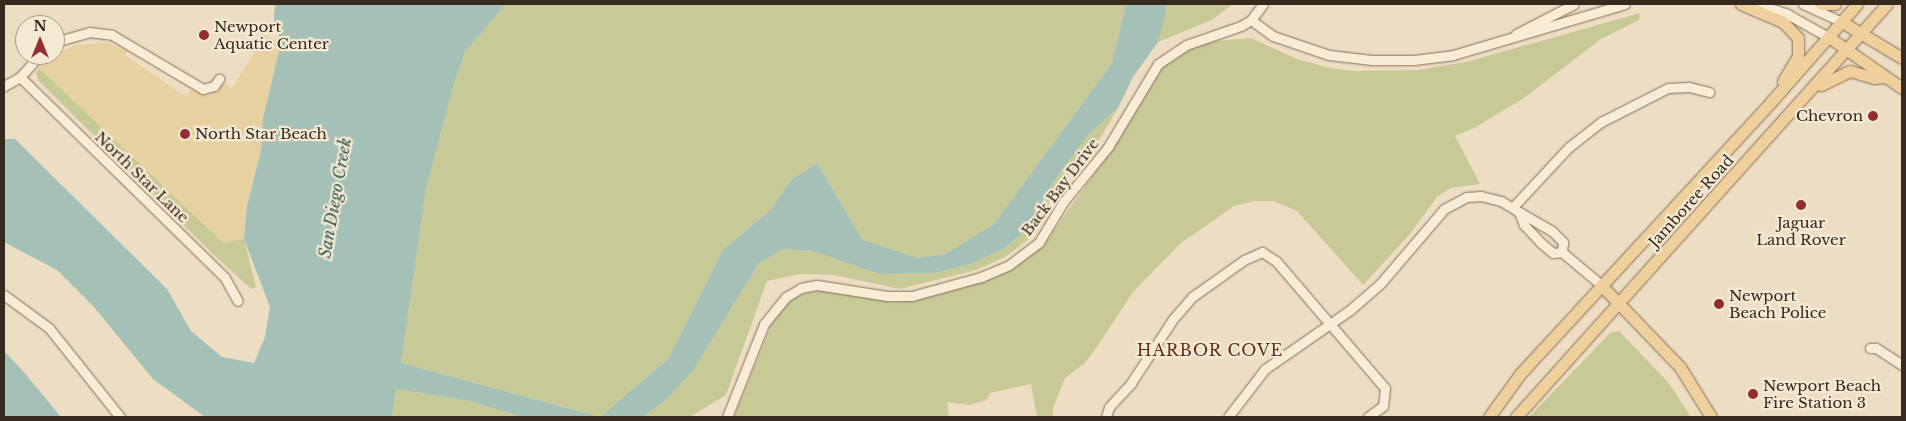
<!DOCTYPE html>
<style>
body{margin:0}
#map{position:relative;width:1906px;height:421px;overflow:hidden;background:#eddec3;font-family:"Libre Baskerville",serif}
div>[style]{position:absolute}
.green>*{inset:0;background:#c7ca97}
.sand>*{inset:0;background:#e8d1a1}
.water>*{inset:0;background:#a5c0b6}
.roads{filter:drop-shadow(0 0 1px #866f5a) drop-shadow(0 0 1px #866f5a)}
.minor>*{height:9px;margin:-4.5px;padding:0 4.5px;transform-origin:4.5px;border-radius:4.5px;background:#f8ecd6}
.major>*{height:11px;margin:-5.5px;padding:0 5.5px;transform-origin:5.5px;border-radius:5.5px;background:#efd09c}
.dots>*{width:14px;height:14px;translate:-50% -50%;box-sizing:border-box;border:2px solid #f4e9d2;border-radius:50%}
span{translate:-50% -50%;white-space:nowrap;text-align:center;line-height:1.15;-webkit-text-stroke:4.5px #f4e9d2;paint-order:stroke}
.poi-label{font-size:15px;color:#36291e}
.left{translate:0 -50%;text-align:left}
.right{translate:-100% -50%;text-align:right}
.street-label{font-size:15px;color:#36291e}
.water-label{font-size:16px;color:#2e5651;font-style:italic}
.neighbourhood-label{font-size:16px;color:#62291f;letter-spacing:1px}
.frame{position:absolute;inset:0;border:5px solid #36291e;pointer-events:none}
.north{position:absolute;left:15px;top:15px;width:50px;height:50px;box-sizing:border-box;background:#f4e9d2;border:1px solid #a89c8a;border-radius:50%;rotate:0deg;font-size:14px;font-weight:700;line-height:20px;text-align:center;color:#36291e}
.north::after{content:'';display:block;margin:auto;width:18px;height:22px;background:#932c33;clip-path:polygon(50% 0,100% 100%,50% 72%,0 100%)}
</style>
<div id="map">
<div class="green">
<div style="clip-path:polygon(506px 4px,1126px 4px,1112px 63px,994px 224px,945px 254px,917px 258px,897px 253px,863px 240px,817px 163px,791px 180px,771px 209px,723px 250px,668px 359px,600px 417px,401px 363px,426px 189px,454px 84px,465px 52px)"></div>
<div style="clip-path:polygon(1165px 4px,1233px 4px,1212px 20px,1158px 42px)"></div>
<div style="clip-path:polygon(1640px 13px,1639px 20px,1601px 39px,1524px 98px,1474px 128px,1455px 136px,1480px 184px,1451px 188px,1437px 197px,1410px 234px,1363px 285px,1297px 211px,1273px 201px,1254px 201px,1234px 206px,1181px 243px,1133px 292px,1097px 347px,1084px 364px,1065px 378px,1053px 408px,1053px 417px,1037px 417px,1031px 384px,990px 393px,987px 400px,969px 405px,947px 402px,949px 417px,734px 417px,773px 320px,787px 302px,798px 295px,823px 290px,893px 302px,923px 298px,988px 279px,1014px 267px,1042px 247px,1109px 153px,1157px 73px,1178px 53px,1215px 41px,1251px 38px,1297px 59px,1330px 68px,1353px 71px,1417px 70px,1466px 62px)"></div>
<div style="clip-path:polygon(39px 68px,223px 242px,244px 239px,256px 287px,251px 289px,213px 254px,38px 80px,36px 73px)"></div>
<div style="clip-path:polygon(1118px 108px,1095px 147px,1051px 192px,1049px 205px,1028px 240px,1005px 257px,976px 270px,900px 289px,834px 275px,800px 274px,767px 281px,726px 395px,690px 417px,643px 417px,668px 398px,693px 371px,759px 263px,783px 249px,812px 251px,879px 274px,935px 273px,970px 264px,1002px 250px,1039px 220px,1043px 200px,1054px 181px,1088px 135px)"></div>
<div style="clip-path:polygon(1619px 331px,1668px 382px,1691px 417px,1529px 417px,1610px 333px)"></div>
<div style="clip-path:polygon(396px 389px,470px 401px,522px 417px,392px 417px)"></div>
</div>
<div class="sand">
<div style="clip-path:polygon(265px 35px,281px 43px,263px 118px,261px 150px,247px 206px,244px 239px,223px 243px,39px 68px,47px 59px,75px 45px,108px 43px,127px 51px,125px 55px,185px 96px,191px 90px,209px 96px,225px 83px,232px 88px)"></div>
</div>
<div class="water">
<div style="clip-path:polygon(275px 4px,506px 4px,465px 52px,454px 84px,426px 189px,401px 363px,600px 417px,668px 359px,723px 250px,771px 209px,791px 180px,817px 163px,863px 240px,917px 258px,945px 254px,994px 224px,1112px 63px,1126px 4px,1165px 4px,1165px 16px,1158px 42px,1133px 77px,1118px 108px,1088px 135px,1054px 181px,1043px 200px,1039px 220px,1002px 250px,970px 264px,935px 273px,879px 274px,812px 251px,783px 249px,759px 263px,693px 371px,668px 398px,643px 417px,522px 417px,470px 401px,396px 389px,392px 417px,205px 417px,153px 379px,94px 307px,57px 270px,4px 242px,4px 139px,15px 139px,167px 289px,191px 331px,222px 357px,254px 363px,265px 337px,270px 307px,244px 239px,247px 206px,261px 150px,263px 118px,281px 43px,274px 19px)"></div>
<div style="clip-path:polygon(4px 351px,23px 371px,61px 417px,4px 417px)"></div>
</div>
<div class="roads">
<div class="minor">
<div style="left:1757px;top:4px;width:32px;rotate:18deg"></div>
<div style="left:1787px;top:14px;width:49px;rotate:29.2deg"></div>
<div style="left:1803px;top:4px;width:43px;rotate:24.8deg"></div>
<div style="left:1251px;top:20px;width:27px;rotate:36deg"></div>
<div style="left:1273px;top:36px;width:59px;rotate:18.7deg"></div>
<div style="left:1329px;top:55px;width:43px;rotate:6.6deg"></div>
<div style="left:1372px;top:60px;width:42px"></div>
<div style="left:1414px;top:60px;width:39px;rotate:-7deg"></div>
<div style="left:1453px;top:55px;width:179px;rotate:-16.5deg"></div>
<div style="left:1516px;top:34px;width:65px;rotate:-27.3deg"></div>
<div style="left:55px;top:42px;width:35px;rotate:-16deg"></div>
<div style="left:89px;top:32px;width:23px;rotate:7deg"></div>
<div style="left:112px;top:35px;width:106px;rotate:30.7deg"></div>
<div style="left:203px;top:89px;width:11px;rotate:-15deg"></div>
<div style="left:214px;top:86px;width:9px;rotate:-54deg"></div>
<div style="left:20px;top:77px;width:287px;rotate:44.4deg"></div>
<div style="left:225px;top:278px;width:26px;rotate:61deg"></div>
<div style="left:4px;top:86px;width:18px;rotate:-29deg"></div>
<div style="left:20px;top:77px;width:30px;rotate:-48deg"></div>
<div style="left:1513px;top:207px;width:82px;rotate:-47deg"></div>
<div style="left:1569px;top:147px;width:41px;rotate:-38deg"></div>
<div style="left:1601px;top:122px;width:75px;rotate:-26.9deg"></div>
<div style="left:1668px;top:88px;width:21px;rotate:-3deg"></div>
<div style="left:1689px;top:87px;width:21px;rotate:14deg"></div>
<div style="left:1519px;top:212px;width:38px;rotate:30deg"></div>
<div style="left:1552px;top:231px;width:16px;rotate:45deg"></div>
<div style="left:1563px;top:242px;width:10px;rotate:96deg"></div>
<div style="left:1562px;top:252px;width:9px;rotate:174deg"></div>
<div style="left:1553px;top:253px;width:16px;rotate:-140deg"></div>
<div style="left:1541px;top:243px;width:25px;rotate:-133deg"></div>
<div style="left:1524px;top:225px;width:14px;rotate:-111deg"></div>
<div style="left:1562px;top:252px;width:51px;rotate:40.2deg"></div>
<div style="left:4px;top:295px;width:56px;rotate:36.3deg"></div>
<div style="left:49px;top:328px;width:114px;rotate:51.4deg"></div>
<div style="left:1870px;top:348px;width:6px"></div>
<div style="left:1876px;top:348px;width:31px;rotate:33deg"></div>
<div style="left:727px;top:417px;width:100px;rotate:-68.3deg"></div>
<div style="left:764px;top:324px;width:35px;rotate:-51deg"></div>
<div style="left:786px;top:297px;width:17px;rotate:-31deg"></div>
<div style="left:801px;top:288px;width:16px;rotate:-11deg"></div>
<div style="left:817px;top:285px;width:71px;rotate:8.9deg"></div>
<div style="left:887px;top:296px;width:25px"></div>
<div style="left:912px;top:296px;width:72px;rotate:-15.4deg"></div>
<div style="left:981px;top:277px;width:30px;rotate:-23deg"></div>
<div style="left:1009px;top:265px;width:38px;rotate:-37deg"></div>
<div style="left:1039px;top:242px;width:48px;rotate:-58.6deg"></div>
<div style="left:1064px;top:201px;width:70px;rotate:-50.8deg"></div>
<div style="left:1108px;top:147px;width:97px;rotate:-58.9deg"></div>
<div style="left:1158px;top:64px;width:34px;rotate:-34deg"></div>
<div style="left:1186px;top:45px;width:58px;rotate:-19.1deg"></div>
<div style="left:1241px;top:26px;width:12px;rotate:-31deg"></div>
<div style="left:1251px;top:20px;width:20px;rotate:-53deg"></div>
<div style="left:1106px;top:417px;width:10px;rotate:-73deg"></div>
<div style="left:1109px;top:407px;width:33px;rotate:-47deg"></div>
<div style="left:1131px;top:383px;width:77px;rotate:-56.7deg"></div>
<div style="left:1173px;top:319px;width:29px;rotate:-49deg"></div>
<div style="left:1192px;top:297px;width:64px;rotate:-35.4deg"></div>
<div style="left:1244px;top:260px;width:20px;rotate:-24deg"></div>
<div style="left:1262px;top:252px;width:17px;rotate:33deg"></div>
<div style="left:1276px;top:261px;width:167px;rotate:49.4deg"></div>
<div style="left:1385px;top:388px;width:18px;rotate:96deg"></div>
<div style="left:1383px;top:406px;width:19px;rotate:144deg"></div>
<div style="left:1228px;top:417px;width:61px;rotate:-52.4deg"></div>
<div style="left:1265px;top:369px;width:103px;rotate:-34.8deg"></div>
<div style="left:1350px;top:310px;width:40px;rotate:-41deg"></div>
<div style="left:1380px;top:284px;width:99px;rotate:-49.5deg"></div>
<div style="left:1444px;top:209px;width:26px;rotate:-28deg"></div>
<div style="left:1467px;top:197px;width:14px;rotate:-4deg"></div>
<div style="left:1481px;top:196px;width:21px;rotate:14deg"></div>
<div style="left:1501px;top:201px;width:21px;rotate:31deg"></div>
</div>
<div class="major">
<div style="left:1741px;top:4px;width:46px;rotate:23.2deg"></div>
<div style="left:1783px;top:22px;width:22px;rotate:47deg"></div>
<div style="left:1798px;top:38px;width:18px;rotate:90deg"></div>
<div style="left:1798px;top:56px;width:29px;rotate:121deg"></div>
<div style="left:1822px;top:4px;width:13px"></div>
<div style="left:1842px;top:22px;width:70px;rotate:31deg"></div>
<div style="left:1830px;top:38px;width:88px;rotate:34.8deg"></div>
<div style="left:1821px;top:85px;width:32px;rotate:-26deg"></div>
<div style="left:1850px;top:71px;width:25px;rotate:16deg"></div>
<div style="left:1874px;top:78px;width:12px;rotate:-5deg"></div>
<div style="left:1601px;top:285px;width:114px;rotate:46.1deg"></div>
<div style="left:1680px;top:367px;width:59px;rotate:58.2deg"></div>
<div style="left:1489px;top:417px;width:53px;rotate:-54.2deg"></div>
<div style="left:1520px;top:374px;width:369px;rotate:-47.3deg"></div>
<div style="left:1770px;top:103px;width:132px;rotate:-48.7deg"></div>
<div style="left:1516px;top:417px;width:555px;rotate:-48.07deg"></div>
</div>
</div>
<div class="dots">
<div style="left:204px;top:35px;background:#932c33"></div>
<div style="left:1873px;top:116px;background:#932c33"></div>
<div style="left:185px;top:134px;background:#932c33"></div>
<div style="left:1801px;top:205px;background:#932c33"></div>
<div style="left:1719px;top:304px;background:#932c33"></div>
<div style="left:1753px;top:394px;background:#932c33"></div>
</div>
<div class="poi-label">
<span class="left" style="left:214px;top:35px">Newport<br>Aquatic Center</span>
<span class="right" style="left:1863px;top:116px">Chevron</span>
<span class="left" style="left:195px;top:134px">North Star Beach</span>
<span style="left:1801px;top:231px">Jaguar<br>Land Rover</span>
<span class="left" style="left:1729px;top:304px">Newport<br>Beach Police</span>
<span class="left" style="left:1763px;top:394px">Newport Beach<br>Fire Station 3</span>
</div>
<div class="street-label">
<span style="left:142px;top:177px;rotate:44deg">North Star Lane</span>
<span style="left:1060px;top:187px;rotate:-53deg">Back Bay Drive</span>
<span style="left:1691px;top:201px;rotate:-48deg">Jamboree Road</span>
</div>
<div class="water-label">
<span style="left:335px;top:198px;rotate:-80deg">San Diego Creek</span>
</div>
<div class="neighbourhood-label">
<span style="left:1210px;top:350px">HARBOR COVE</span>
</div>
<div class="frame"></div>
<div class="north">N</div>
</div>
